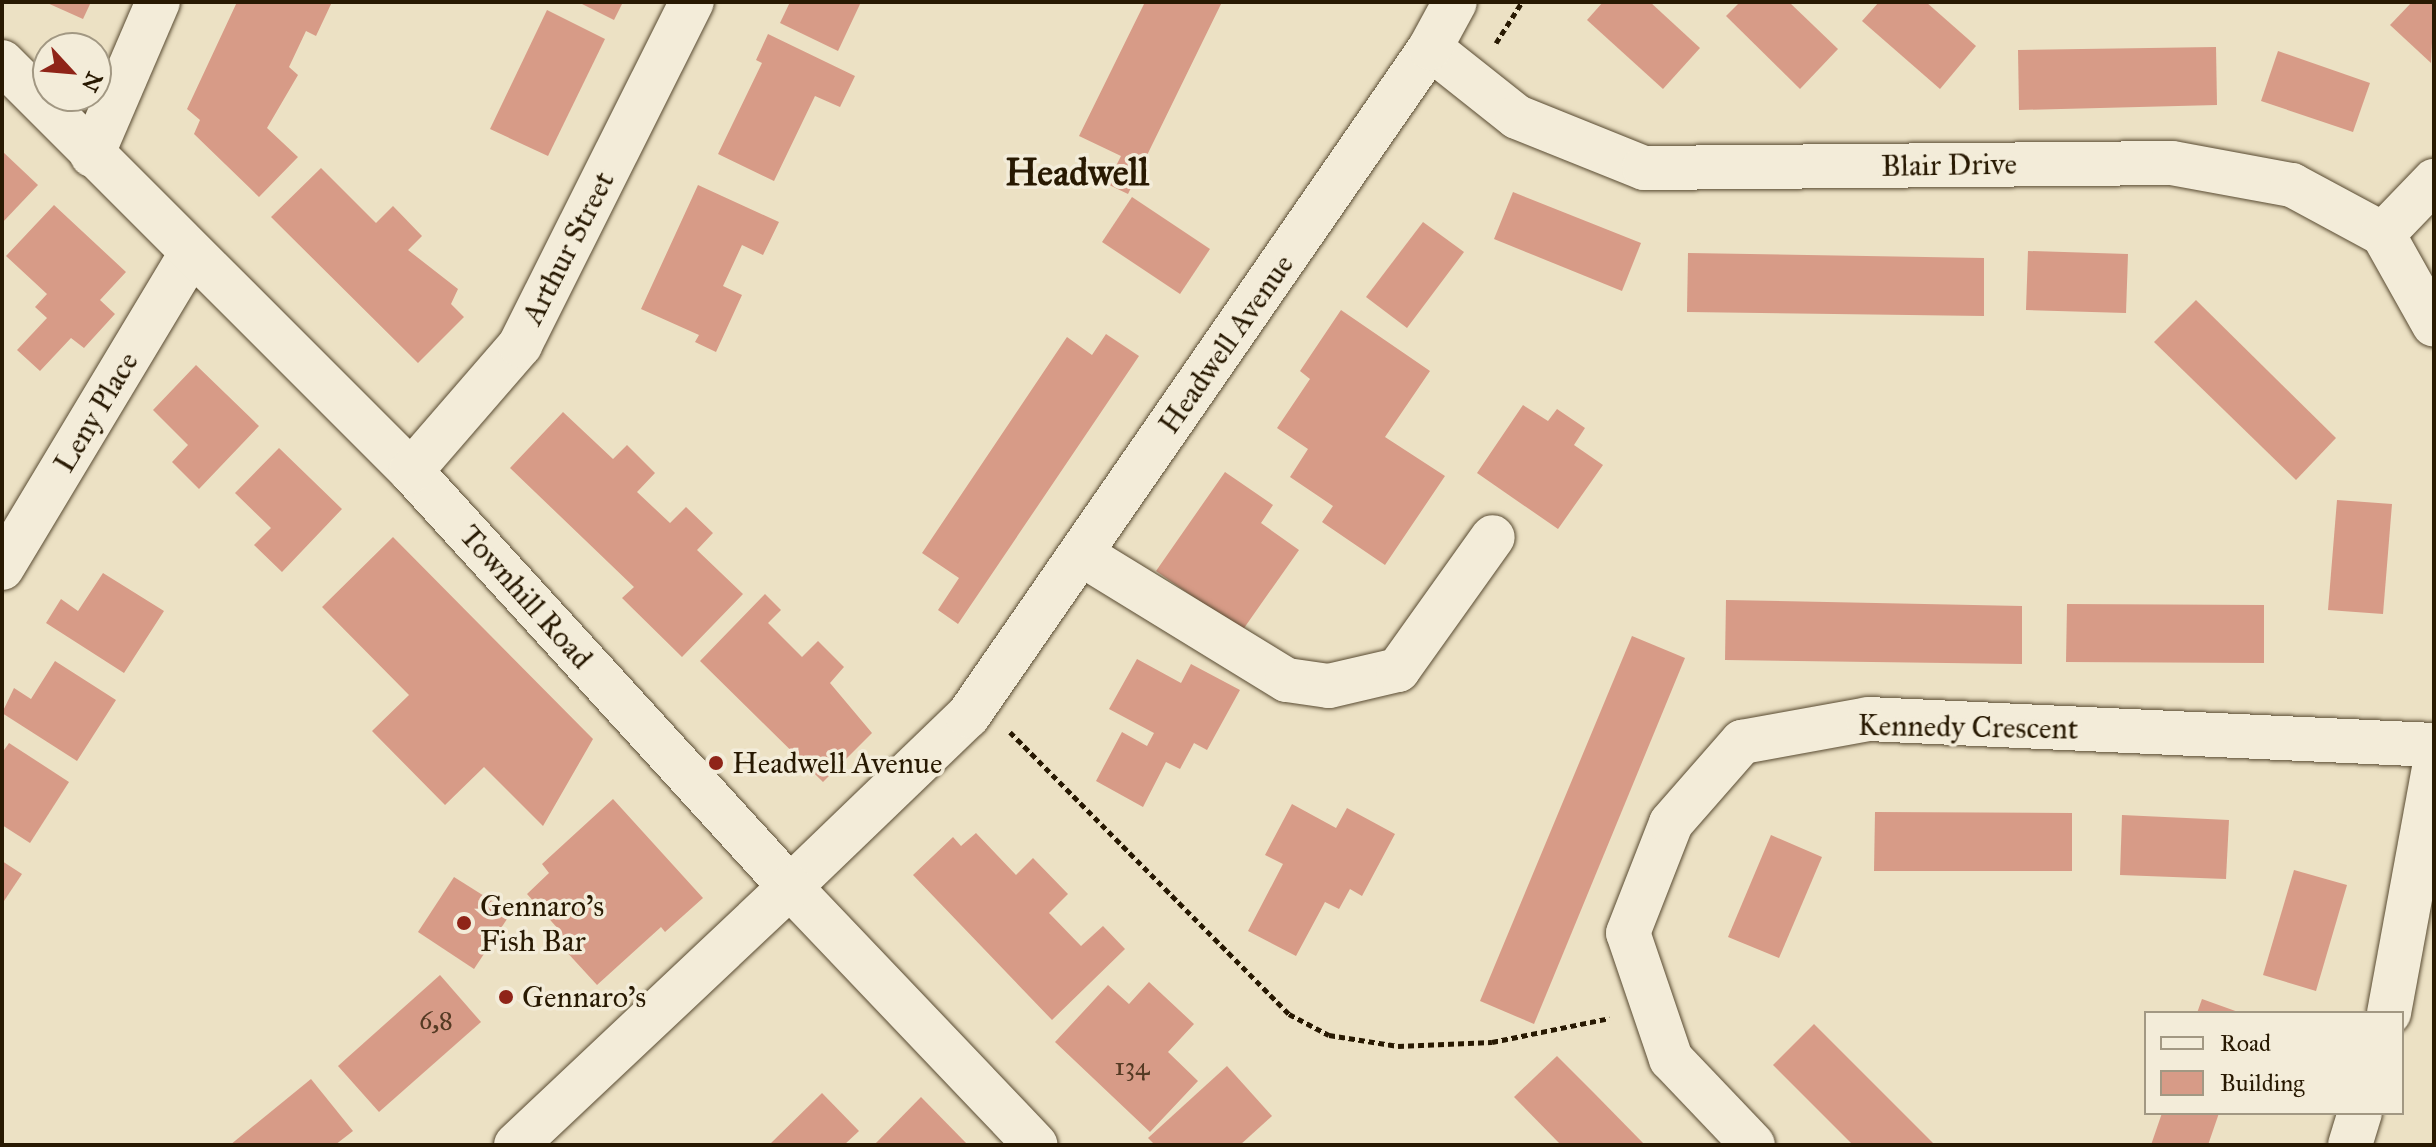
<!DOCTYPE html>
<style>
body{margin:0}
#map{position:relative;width:2436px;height:1147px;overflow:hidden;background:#ece1c4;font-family:"IM FELL Great Primer",serif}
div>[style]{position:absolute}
.building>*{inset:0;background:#d79b87}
.path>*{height:5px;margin-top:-2.5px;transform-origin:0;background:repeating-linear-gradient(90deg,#281902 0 6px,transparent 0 10px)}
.roads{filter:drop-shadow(0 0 2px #594b32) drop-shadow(0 0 2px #594b32)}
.minor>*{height:44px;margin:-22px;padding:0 22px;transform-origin:22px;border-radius:22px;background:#f3ecd9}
.tertiary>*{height:44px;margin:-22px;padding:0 22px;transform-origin:22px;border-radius:22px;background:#f3ecd9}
.dots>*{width:22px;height:22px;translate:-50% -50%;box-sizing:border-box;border:4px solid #f3ecd9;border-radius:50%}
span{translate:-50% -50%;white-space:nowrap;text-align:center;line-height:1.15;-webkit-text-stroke:7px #f3ecd9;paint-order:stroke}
.number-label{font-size:26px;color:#543a23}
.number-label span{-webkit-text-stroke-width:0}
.street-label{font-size:30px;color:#281902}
.poi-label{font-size:30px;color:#281902}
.left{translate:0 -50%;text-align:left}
.district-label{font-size:38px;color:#281902;font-weight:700}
.frame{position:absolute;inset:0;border:4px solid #281902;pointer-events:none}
.legend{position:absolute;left:2144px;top:1011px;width:260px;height:104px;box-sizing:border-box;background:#f3ecd9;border:2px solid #a29883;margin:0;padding:10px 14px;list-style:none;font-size:24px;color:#281902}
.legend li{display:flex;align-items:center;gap:16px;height:40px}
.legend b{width:40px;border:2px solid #a29883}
.north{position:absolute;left:32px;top:32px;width:80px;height:80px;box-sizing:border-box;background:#f3ecd9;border:2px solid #a29883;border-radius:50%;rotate:116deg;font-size:22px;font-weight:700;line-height:32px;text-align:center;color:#281902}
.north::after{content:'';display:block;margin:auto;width:28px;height:36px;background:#8f2418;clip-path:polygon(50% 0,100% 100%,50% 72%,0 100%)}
</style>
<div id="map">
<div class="building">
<div style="clip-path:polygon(45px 2px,91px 2px,83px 19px)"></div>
<div style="clip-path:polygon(237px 2px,332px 2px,316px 36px,306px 31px,289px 67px,298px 75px,267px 128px,298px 157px,259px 197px,194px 134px,200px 120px,187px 109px)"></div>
<div style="clip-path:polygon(578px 2px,623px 2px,614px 20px)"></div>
<div style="clip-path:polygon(790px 2px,861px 2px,838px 51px,780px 23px)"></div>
<div style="clip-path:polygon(1145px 2px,1222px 2px,1128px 194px,1107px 184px,1121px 156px,1079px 136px)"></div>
<div style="clip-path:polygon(1603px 2px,1650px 2px,1700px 48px,1663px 89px,1587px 20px)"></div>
<div style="clip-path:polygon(1740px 2px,1789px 2px,1838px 49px,1800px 89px,1726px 16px)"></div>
<div style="clip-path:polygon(1879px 2px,1926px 2px,1976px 46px,1940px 89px,1862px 21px)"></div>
<div style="clip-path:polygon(2412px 2px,2434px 2px,2431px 63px,2390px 25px)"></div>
<div style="clip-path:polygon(547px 10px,605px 39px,548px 156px,490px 129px)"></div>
<div style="clip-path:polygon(768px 34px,855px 76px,840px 107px,815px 96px,774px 181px,718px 154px,762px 63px,756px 60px)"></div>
<div style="clip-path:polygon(2216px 47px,2217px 105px,2019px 110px,2018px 50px)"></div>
<div style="clip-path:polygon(2278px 51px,2370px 83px,2353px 132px,2261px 101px)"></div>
<div style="clip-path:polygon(2px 151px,38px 185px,2px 223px)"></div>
<div style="clip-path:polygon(321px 168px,376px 223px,393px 206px,422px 236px,408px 250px,458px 289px,451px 304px,464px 317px,418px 363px,271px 217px)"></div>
<div style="clip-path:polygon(698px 185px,779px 222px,763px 255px,742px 245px,723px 286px,742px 295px,716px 352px,695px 342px,699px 335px,641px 309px)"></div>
<div style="clip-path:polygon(1513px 192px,1641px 243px,1622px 291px,1494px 239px)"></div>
<div style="clip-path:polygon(1132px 197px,1210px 249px,1180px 294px,1102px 242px)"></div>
<div style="clip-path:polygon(54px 205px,126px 272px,100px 300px,115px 314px,84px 348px,71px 338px,40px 371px,17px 350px,47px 318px,35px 307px,47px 294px,6px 256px)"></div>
<div style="clip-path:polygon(1423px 222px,1464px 252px,1407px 328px,1366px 297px)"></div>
<div style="clip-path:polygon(2028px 251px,2128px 254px,2126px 313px,2026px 310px)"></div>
<div style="clip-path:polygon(1688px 253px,1984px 258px,1984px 316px,1687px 312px)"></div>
<div style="clip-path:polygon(2196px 300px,2336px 438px,2296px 480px,2154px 342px)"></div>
<div style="clip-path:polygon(1341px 310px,1430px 371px,1385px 437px,1445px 476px,1385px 565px,1322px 522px,1333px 506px,1290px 477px,1308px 449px,1277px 428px,1310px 379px,1300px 371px)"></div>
<div style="clip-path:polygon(1106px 334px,1139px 356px,958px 624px,938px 610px,959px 578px,922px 553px,1067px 337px,1092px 355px)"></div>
<div style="clip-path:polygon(196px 365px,259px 426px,199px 489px,172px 462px,188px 445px,153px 410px)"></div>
<div style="clip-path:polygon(1523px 405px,1548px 421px,1557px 409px,1585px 428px,1574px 445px,1603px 465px,1558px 529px,1477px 473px)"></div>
<div style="clip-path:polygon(563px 412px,613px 459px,627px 445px,655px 473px,637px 492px,670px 523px,686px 507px,713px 533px,697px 550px,743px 594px,682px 657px,622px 598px,634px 587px,510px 468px)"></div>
<div style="clip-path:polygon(279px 448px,342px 509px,282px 572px,254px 545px,271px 528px,235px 493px)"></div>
<div style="clip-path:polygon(1225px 472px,1273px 505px,1261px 523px,1299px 550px,1242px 631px,1156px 571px)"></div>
<div style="clip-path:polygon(2337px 500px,2392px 504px,2383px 614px,2328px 610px)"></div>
<div style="clip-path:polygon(393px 537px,593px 739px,543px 826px,484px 767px,445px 805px,372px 731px,409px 695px,322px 607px)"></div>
<div style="clip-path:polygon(103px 573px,164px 611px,124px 673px,46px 623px,61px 599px,78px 611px)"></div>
<div style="clip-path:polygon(765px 594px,781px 610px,768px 623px,802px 657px,818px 641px,844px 667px,830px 683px,872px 733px,823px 782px,700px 661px)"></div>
<div style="clip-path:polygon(1726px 600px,2022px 606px,2022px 664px,1725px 660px)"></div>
<div style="clip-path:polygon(2067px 604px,2264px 605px,2264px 663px,2066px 662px)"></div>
<div style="clip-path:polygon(1632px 636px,1685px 658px,1534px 1024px,1480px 1001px)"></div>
<div style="clip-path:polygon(1137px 659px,1181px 683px,1191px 664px,1240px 690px,1207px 750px,1194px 743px,1180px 769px,1166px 762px,1143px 807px,1096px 781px,1122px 732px,1147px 746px,1154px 733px,1109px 709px)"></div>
<div style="clip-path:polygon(55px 661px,116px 700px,77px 761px,2px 713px,14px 688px,31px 699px)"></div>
<div style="clip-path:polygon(9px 743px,69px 782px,30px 843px,2px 825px,2px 753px)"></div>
<div style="clip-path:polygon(613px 799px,703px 898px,665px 932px,661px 927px,597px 985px,553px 937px,560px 931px,527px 894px,549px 873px,542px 864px)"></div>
<div style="clip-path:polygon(1292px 804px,1336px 828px,1347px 808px,1395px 834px,1362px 896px,1350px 889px,1339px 909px,1325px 902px,1296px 956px,1248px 931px,1283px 864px,1265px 855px)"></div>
<div style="clip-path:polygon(1875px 812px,2072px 813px,2072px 871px,1874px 871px)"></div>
<div style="clip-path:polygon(2122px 815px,2229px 820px,2226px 879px,2120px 875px)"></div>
<div style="clip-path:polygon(976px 833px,1016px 875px,1033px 858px,1068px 894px,1049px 913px,1081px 946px,1103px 926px,1125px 949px,1052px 1020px,913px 875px,953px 837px,961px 846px)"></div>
<div style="clip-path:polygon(1771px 835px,1822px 857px,1779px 958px,1728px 937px)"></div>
<div style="clip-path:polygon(2px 861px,22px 874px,2px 904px)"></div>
<div style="clip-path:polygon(2294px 870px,2347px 885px,2316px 991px,2263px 975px)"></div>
<div style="clip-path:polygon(454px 877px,511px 913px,474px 969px,418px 932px)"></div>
<div style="clip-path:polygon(440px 975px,481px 1022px,379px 1112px,338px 1066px)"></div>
<div style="clip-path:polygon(1149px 982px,1194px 1024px,1168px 1052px,1198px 1081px,1150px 1132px,1055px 1042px,1108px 985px,1129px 1004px)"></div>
<div style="clip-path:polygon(2202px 999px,2241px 1013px,2197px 1013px)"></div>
<div style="clip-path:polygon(1814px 1024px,1935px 1145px,1853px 1145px,1773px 1065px)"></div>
<div style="clip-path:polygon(1557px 1056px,1593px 1092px,1645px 1145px,1561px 1145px,1514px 1097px)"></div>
<div style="clip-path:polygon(1227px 1066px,1272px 1116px,1240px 1145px,1155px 1145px,1148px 1138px)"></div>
<div style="clip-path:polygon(311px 1079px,353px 1131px,335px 1145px,230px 1145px)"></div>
<div style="clip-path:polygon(822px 1093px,859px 1131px,844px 1145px,769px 1145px)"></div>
<div style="clip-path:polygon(921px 1097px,968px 1145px,874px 1145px)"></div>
<div style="clip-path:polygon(2162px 1113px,2219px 1113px,2208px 1145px,2151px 1145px)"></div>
</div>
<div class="path">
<div style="left:1496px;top:43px;width:49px;rotate:-57.6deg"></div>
<div style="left:1010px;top:732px;width:397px;rotate:45.3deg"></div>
<div style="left:1289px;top:1014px;width:45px;rotate:27.7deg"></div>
<div style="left:1329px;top:1035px;width:70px;rotate:9.1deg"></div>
<div style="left:1398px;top:1046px;width:94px;rotate:-2.4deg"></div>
<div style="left:1492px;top:1042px;width:120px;rotate:-11.5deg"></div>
</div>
<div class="roads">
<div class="minor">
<div style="left:1430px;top:48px;width:111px;rotate:38.4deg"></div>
<div style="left:1517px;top:117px;width:137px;rotate:21.9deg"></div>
<div style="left:1644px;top:168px;width:528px;rotate:-0.54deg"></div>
<div style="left:2172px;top:163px;width:122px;rotate:10.4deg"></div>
<div style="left:2292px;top:185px;width:103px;rotate:28.3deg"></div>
<div style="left:2383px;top:234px;width:104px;rotate:60.7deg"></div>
<div style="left:92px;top:155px;width:167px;rotate:-66.7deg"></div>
<div style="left:2383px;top:234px;width:74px;rotate:-46.1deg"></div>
<div style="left:1081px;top:554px;width:241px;rotate:31.5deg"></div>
<div style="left:1287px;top:680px;width:42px;rotate:8.1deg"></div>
<div style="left:1329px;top:686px;width:71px;rotate:-13.1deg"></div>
<div style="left:1398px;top:670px;width:163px;rotate:-54.5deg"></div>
<div style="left:2px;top:568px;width:365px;rotate:-59deg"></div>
<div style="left:790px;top:887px;width:247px;rotate:-43.9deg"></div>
<div style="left:968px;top:716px;width:812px;rotate:-55.33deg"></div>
<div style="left:1430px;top:48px;width:52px;rotate:-61.5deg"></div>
<div style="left:2389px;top:1013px;width:248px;rotate:-79.6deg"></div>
<div style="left:1753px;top:1145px;width:119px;rotate:-133.6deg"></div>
<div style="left:1671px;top:1059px;width:133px;rotate:-108.8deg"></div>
<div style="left:1628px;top:933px;width:118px;rotate:-68.6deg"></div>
<div style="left:1671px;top:823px;width:108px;rotate:-48.8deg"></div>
<div style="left:1742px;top:742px;width:128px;rotate:-10.3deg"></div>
<div style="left:1868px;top:719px;width:567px;rotate:2.63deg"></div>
<div style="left:2350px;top:1145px;width:34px;rotate:-73deg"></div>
</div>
<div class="tertiary">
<div style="left:2px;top:62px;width:578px;rotate:45deg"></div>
<div style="left:411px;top:471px;width:563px;rotate:47.66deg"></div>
<div style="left:790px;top:887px;width:356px;rotate:46.4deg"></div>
<div style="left:411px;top:471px;width:167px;rotate:-49.1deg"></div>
<div style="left:520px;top:345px;width:384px;rotate:-63.4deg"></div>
<div style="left:516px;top:1145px;width:376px;rotate:-43.3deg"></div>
</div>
</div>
<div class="dots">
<div style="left:716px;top:763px;background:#8f2418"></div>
<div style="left:464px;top:923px;background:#8f2418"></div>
<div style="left:506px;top:997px;background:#8f2418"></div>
</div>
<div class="number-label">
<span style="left:436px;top:1021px">6,8</span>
<span style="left:1132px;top:1067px">134</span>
</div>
<div class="street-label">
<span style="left:1949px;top:165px;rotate:-1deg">Blair Drive</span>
<span style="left:568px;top:248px;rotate:-63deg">Arthur Street</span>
<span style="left:1226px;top:344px;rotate:-55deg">Headwell Avenue</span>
<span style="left:96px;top:412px;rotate:-59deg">Leny Place</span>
<span style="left:526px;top:597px;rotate:48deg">Townhill Road</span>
<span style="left:1968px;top:727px;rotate:1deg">Kennedy Crescent</span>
</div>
<div class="poi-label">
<span class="left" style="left:732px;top:763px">Headwell Avenue</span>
<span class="left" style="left:480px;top:923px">Gennaro's<br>Fish Bar</span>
<span class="left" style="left:522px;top:997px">Gennaro's</span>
</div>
<div class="district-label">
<span style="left:1077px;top:173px">Headwell</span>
</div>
<div class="frame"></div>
<ul class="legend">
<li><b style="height:10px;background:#f3ecd9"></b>Road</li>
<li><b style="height:22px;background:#d79b87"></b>Building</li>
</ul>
<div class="north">N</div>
</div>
